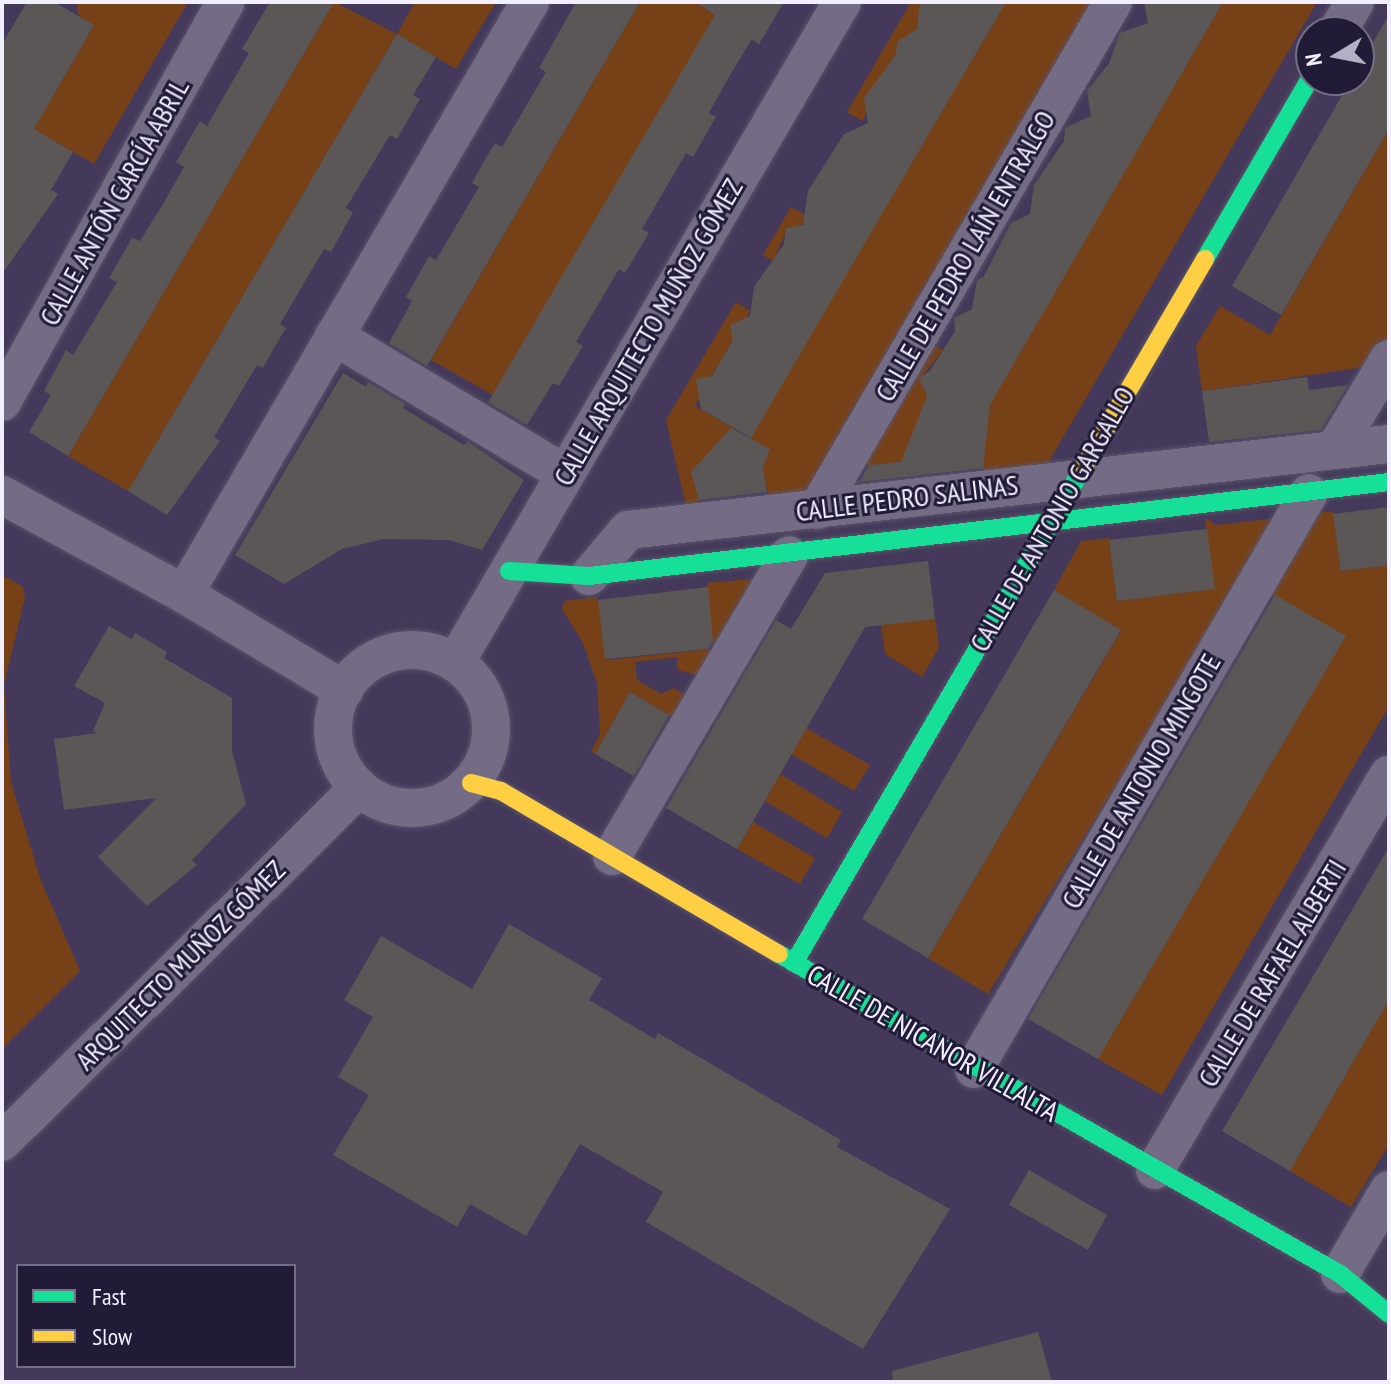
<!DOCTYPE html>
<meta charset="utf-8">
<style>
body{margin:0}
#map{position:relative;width:1391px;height:1384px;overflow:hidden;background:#44395a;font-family:"PT Sans Narrow",sans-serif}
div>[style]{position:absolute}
.green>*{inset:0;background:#774117}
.building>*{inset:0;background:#5b5756}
.roads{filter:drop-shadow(0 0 2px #5b546b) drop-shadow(0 0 2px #5b546b)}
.street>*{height:38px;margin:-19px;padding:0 19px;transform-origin:19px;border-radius:19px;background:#736c84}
.street>.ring{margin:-19px;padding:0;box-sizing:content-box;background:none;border:38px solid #736c84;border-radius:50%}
.fast>*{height:18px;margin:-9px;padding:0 9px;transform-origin:9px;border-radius:9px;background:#16e098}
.slow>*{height:18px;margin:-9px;padding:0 9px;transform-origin:9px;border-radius:9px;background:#ffcf43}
span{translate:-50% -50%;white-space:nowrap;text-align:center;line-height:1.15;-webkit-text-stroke:6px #221b37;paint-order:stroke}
.street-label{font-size:28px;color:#f1eefd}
.frame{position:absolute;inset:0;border:4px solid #f1eefd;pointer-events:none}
.legend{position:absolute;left:16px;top:1264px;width:280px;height:104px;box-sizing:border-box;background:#221b37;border:2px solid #756f86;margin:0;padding:10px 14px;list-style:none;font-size:24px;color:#f1eefd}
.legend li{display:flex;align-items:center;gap:16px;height:40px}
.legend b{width:40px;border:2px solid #756f86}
.north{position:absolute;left:1295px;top:16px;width:80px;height:80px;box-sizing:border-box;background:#221b37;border:2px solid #756f86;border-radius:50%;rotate:260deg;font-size:22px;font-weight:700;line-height:32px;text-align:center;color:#f1eefd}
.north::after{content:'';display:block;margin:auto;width:28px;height:36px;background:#b4afc4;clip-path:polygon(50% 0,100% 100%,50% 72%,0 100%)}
</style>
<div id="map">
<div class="green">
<div style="clip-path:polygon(76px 2px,188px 2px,94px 164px,34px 129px,94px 25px,79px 16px)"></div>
<div style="clip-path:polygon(334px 2px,397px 34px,415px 2px,496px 2px,456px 69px,397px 34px,128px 491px,68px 456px)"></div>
<div style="clip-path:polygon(640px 2px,723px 2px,493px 395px,431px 360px)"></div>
<div style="clip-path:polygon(911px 2px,921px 2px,918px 27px,911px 39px,898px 42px,898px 52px,865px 98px,870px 109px,862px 121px,847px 112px)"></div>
<div style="clip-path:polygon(1006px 2px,1096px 2px,806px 497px,769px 501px,763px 467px,750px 438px)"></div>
<div style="clip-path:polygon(1223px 2px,1317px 2px,1048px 463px,1044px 469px,984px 475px,981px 445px,988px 407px)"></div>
<div style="clip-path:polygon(1389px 129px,1389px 335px,1371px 366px,1202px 391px,1196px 346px,1220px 306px,1270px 335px)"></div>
<div style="clip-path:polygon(791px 207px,807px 216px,800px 228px,787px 229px,773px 261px,763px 255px)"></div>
<div style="clip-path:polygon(736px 302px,750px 311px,744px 323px,732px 325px,735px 337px,710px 379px,698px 382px,702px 394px,695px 406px,735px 429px,714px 463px,694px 468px,701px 509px,687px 510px,666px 420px)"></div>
<div style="clip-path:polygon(933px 344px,943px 350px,921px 378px,932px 392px,912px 461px,862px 466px)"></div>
<div style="clip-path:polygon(1333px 511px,1341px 571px,1389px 565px,1389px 706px,1162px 1095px,1098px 1059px,1345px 636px,1270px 593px,1317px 513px)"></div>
<div style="clip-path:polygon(1205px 518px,1216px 525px,1280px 518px,988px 994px,928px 958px,1121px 631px,1054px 590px,1081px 541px,1109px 538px,1117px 601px,1214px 589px)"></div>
<div style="clip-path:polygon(2px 575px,23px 587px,25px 597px,4px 685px,11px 782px,41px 881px,80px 971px,2px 1049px)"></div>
<div style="clip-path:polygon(761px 578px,703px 677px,678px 670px,677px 657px,635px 662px,637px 680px,661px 694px,673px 688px,691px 698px,678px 720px,630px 692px,595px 754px,591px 751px,600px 735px,597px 683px,583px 643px,562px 609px,564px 601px,598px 597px,606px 660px,713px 649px,707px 583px)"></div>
<div style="clip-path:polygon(935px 618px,939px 647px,922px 677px,885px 654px,881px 625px)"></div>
<div style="clip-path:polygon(806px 728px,870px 765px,854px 791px,791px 754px)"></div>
<div style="clip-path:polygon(780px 774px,842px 812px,827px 838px,765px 801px)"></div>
<div style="clip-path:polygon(753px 822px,815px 858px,800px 884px,737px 849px)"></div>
<div style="clip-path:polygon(1389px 1000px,1389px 1144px,1351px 1207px,1290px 1171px)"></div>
</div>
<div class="building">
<div style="clip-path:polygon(27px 2px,54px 2px,94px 25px,34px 129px,73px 152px,51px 190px,58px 194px,2px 274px,2px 44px)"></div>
<div style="clip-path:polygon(270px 2px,334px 2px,68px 456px,29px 432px,51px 395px,44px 391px,66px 350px,73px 355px,117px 282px,109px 278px,132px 238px,140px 241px,163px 204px,184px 167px,176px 162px,200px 121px,207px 126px,228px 89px,249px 53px,242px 49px)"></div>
<div style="clip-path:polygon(576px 2px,640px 2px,427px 366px,389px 343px,412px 301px,406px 297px,429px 256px,436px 260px,479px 187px,472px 183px,483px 163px,495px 143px,502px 147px,546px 72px,539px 68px)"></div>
<div style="clip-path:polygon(696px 2px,784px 2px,759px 44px,752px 39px,730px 75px,709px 113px,716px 117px,693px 157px,686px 153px,642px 229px,649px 233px,625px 273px,619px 269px,576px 342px,583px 346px,559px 386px,553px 383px,527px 425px,488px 402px,715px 15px)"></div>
<div style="clip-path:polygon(920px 2px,1006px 2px,751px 438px,701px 409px,696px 379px,712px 376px,733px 340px,730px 325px,750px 316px,754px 287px,784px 244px,786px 228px,803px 225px,808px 191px,844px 134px,868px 123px,864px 98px,895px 56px,898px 41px,917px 29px)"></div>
<div style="clip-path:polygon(1144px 2px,1223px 2px,990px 405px,983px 468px,859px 482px,869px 465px,901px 462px,927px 396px,919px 378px,930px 371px,955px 331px,954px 318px,972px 309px,977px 280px,984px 276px,1011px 223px,1030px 214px,1034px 185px,1064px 141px,1065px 128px,1091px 116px,1087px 91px,1109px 63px,1120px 33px,1148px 23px)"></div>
<div style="clip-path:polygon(1389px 15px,1389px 129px,1281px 315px,1232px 286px,1351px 80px,1359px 80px,1359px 66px)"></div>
<div style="clip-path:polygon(397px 34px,436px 57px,413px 95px,420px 99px,397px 139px,390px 135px,346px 208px,353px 212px,331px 252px,324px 249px,280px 324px,286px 328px,274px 348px,263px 368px,257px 365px,214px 437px,220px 441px,167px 515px,128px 491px)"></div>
<div style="clip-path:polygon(343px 373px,366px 387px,368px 382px,405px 404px,403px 408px,464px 445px,467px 441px,524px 480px,482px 550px,449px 540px,383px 539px,342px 549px,284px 584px,235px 555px)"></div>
<div style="clip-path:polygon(1307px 377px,1309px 390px,1348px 385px,1321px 430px,1209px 442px,1202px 391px)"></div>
<div style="clip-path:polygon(731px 428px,770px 449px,763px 467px,767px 492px,699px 500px,691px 472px)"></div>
<div style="clip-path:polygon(1389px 507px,1389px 565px,1341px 571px,1333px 514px)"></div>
<div style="clip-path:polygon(1207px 529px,1215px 589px,1117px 601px,1109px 540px)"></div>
<div style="clip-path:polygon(928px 561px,935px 619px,865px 627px,737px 849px,666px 808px,776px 620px,791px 629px,825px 573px)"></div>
<div style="clip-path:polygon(708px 587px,713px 641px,708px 649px,605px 659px,598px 600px)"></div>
<div style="clip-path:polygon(1054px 590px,1121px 630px,928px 958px,862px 919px)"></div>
<div style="clip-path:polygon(1275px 595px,1346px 636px,1098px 1059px,1028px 1019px)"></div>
<div style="clip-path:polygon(109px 626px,132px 639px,135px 633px,167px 652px,164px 658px,232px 698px,232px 751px,246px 804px,192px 860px,197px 865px,147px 906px,98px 857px,156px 798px,64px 810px,54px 739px,97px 733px,93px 731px,105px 703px,74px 686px)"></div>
<div style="clip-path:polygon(630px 692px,669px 715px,634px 776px,595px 754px)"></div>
<div style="clip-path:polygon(1389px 847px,1389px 1000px,1290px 1171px,1222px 1131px)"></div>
<div style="clip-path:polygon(509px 924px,602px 978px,589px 1000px,655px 1039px,658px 1033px,841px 1140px,837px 1147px,950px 1209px,863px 1349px,646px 1222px,663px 1192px,580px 1144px,526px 1236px,470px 1204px,457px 1227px,333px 1155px,369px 1095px,338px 1077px,373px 1017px,344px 1000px,381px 936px,472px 989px)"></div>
<div style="clip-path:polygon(1029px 1170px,1107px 1215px,1088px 1250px,1009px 1205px)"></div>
<div style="clip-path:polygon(1038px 1332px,1052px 1382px,893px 1382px,892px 1371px)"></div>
</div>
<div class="roads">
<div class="street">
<div style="left:1337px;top:32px;width:35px;rotate:-59deg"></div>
<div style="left:334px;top:336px;width:268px;rotate:30.8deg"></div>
<div style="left:2px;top:402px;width:458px;rotate:-60.8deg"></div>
<div style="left:1335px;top:449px;width:105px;rotate:-59deg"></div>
<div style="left:2px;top:495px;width:207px;rotate:28.5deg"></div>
<div style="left:184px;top:594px;width:187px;rotate:31deg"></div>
<div style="left:817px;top:510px;width:588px;rotate:-59.77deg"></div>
<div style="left:589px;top:576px;width:60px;rotate:-49.7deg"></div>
<div style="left:628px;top:530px;width:766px;rotate:-6.45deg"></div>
<div style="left:184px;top:594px;width:686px;rotate:-59.7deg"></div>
<div class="ring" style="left:333px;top:650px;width:120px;height:120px"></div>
<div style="left:455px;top:663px;width:766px;rotate:-59.65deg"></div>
<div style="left:612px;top:856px;width:349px;rotate:-59.5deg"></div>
<div style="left:974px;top:1069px;width:666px;rotate:-59.82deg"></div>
<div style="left:2px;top:1142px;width:503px;rotate:-44.76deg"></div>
<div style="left:1155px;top:1170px;width:459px;rotate:-59.4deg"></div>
<div style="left:1340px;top:1274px;width:97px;rotate:-59.7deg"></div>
</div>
<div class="fast">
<div style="left:1205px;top:259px;width:211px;rotate:-59.8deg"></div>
<div style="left:509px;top:571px;width:80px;rotate:3.6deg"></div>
<div style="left:589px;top:576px;width:806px;rotate:-6.7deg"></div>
<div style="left:779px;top:954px;width:646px;rotate:29.7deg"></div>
<div style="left:1340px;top:1274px;width:63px;rotate:39.2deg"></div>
<div style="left:794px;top:963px;width:567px;rotate:-59.73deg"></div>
</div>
<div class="slow">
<div style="left:1080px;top:473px;width:248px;rotate:-59.7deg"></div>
<div style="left:471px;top:783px;width:31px;rotate:15deg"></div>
<div style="left:501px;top:791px;width:322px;rotate:30.4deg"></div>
</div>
</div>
<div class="street-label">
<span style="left:114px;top:202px;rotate:-61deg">CALLE ANTÓN GARCÍA ABRIL</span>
<span style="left:965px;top:256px;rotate:-60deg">CALLE DE PEDRO LAÍN ENTRALGO</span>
<span style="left:648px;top:332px;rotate:-60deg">CALLE ARQUITECTO MUÑOZ GÓMEZ</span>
<span style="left:907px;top:498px;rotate:-7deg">CALLE PEDRO SALINAS</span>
<span style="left:1052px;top:519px;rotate:-60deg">CALLE DE ANTONIO GARGALLO</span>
<span style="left:1141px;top:781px;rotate:-60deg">CALLE DE ANTONIO MINGOTE</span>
<span style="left:180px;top:965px;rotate:-45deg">ARQUITECTO MUÑOZ GÓMEZ</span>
<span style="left:1272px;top:973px;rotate:-59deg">CALLE DE RAFAEL ALBERTI</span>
<span style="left:933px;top:1043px;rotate:30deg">CALLE DE NICANOR VILLALTA</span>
</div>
<div class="frame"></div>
<ul class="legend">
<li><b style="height:10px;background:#16e098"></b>Fast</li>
<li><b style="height:10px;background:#ffcf43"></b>Slow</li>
</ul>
<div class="north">N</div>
</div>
